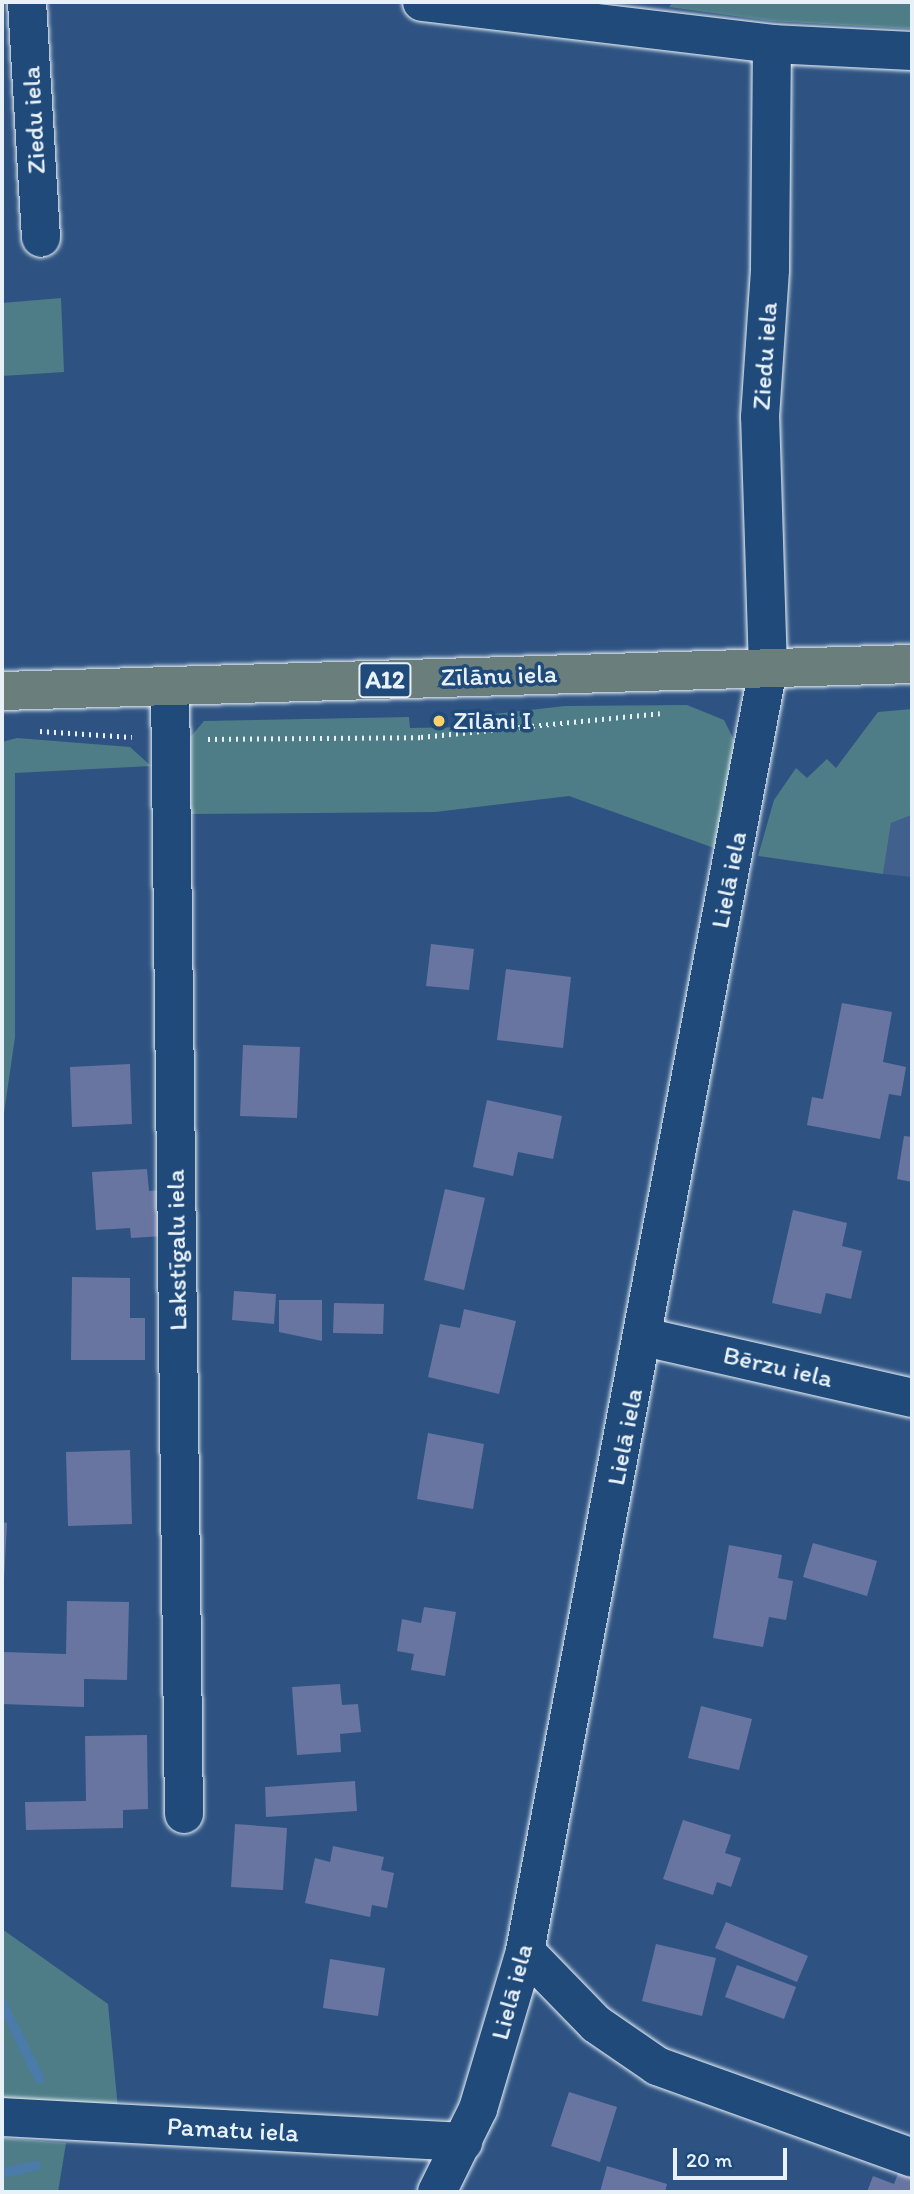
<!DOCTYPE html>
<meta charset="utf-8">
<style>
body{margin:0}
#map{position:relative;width:914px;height:2194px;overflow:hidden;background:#2e5382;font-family:Itim,sans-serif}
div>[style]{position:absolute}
.built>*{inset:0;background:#42608d}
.green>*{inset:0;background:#4e7d87}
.stream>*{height:10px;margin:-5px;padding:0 5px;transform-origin:5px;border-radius:5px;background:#4b7ba8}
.building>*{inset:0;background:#6875a1}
.path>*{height:4.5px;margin-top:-2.25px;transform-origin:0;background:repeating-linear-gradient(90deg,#e8f1f8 0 2px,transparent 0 7px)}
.roads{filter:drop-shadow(0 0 2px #e8f1f8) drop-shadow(0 0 2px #e8f1f8)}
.minor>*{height:38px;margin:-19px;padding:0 19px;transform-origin:19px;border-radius:19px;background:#1f4a7a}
.highway>*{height:38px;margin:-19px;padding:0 19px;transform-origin:19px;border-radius:19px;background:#6a7f7c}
.dots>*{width:19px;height:19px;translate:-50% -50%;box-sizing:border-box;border:4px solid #1f4a7a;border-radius:50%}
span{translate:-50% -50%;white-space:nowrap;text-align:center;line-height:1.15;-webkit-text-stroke:7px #1f4a7a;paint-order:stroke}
.shield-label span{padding:2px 5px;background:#1f4a7a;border:2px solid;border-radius:5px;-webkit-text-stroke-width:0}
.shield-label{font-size:24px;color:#e8f1f8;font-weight:700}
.street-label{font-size:26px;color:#e8f1f8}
.poi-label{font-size:26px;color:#e8f1f8}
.left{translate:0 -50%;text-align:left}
.frame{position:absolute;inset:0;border:4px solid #e8f1f8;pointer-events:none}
.scale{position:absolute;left:673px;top:2148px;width:114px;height:32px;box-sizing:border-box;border:4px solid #e8f1f8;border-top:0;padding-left:9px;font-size:21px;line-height:24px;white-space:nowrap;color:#e8f1f8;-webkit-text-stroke:5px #1f4a7a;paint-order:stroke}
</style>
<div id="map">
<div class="built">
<div style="clip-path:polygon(912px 815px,912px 877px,883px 874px,891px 823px)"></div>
</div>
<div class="green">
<div style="clip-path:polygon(673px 2px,912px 2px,912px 29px,771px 21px,669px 7px)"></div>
<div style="clip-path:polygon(61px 298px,64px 372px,2px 376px,2px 303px)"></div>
<div style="clip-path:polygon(687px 705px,724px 720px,738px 748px,717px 849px,569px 796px,435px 812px,188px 814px,187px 741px,204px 721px,409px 717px,410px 728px,467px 727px,467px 717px,565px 706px)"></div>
<div style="clip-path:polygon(912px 709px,912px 815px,891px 823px,883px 874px,758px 856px,774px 800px,796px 768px,807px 778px,827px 759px,836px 768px,878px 712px)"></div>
<div style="clip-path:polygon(17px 738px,130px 747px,151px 766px,15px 773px,15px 1037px,2px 1127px,2px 742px)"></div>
<div style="clip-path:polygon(2px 1929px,108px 2004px,118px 2109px,2px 2103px)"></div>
<div style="clip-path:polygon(2px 2138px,66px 2143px,58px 2192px,2px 2192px)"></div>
</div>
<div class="stream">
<div style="left:2px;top:2003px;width:84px;rotate:63.7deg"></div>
<div style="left:2px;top:2173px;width:35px;rotate:-12deg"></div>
</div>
<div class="building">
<div style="clip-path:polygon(431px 944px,474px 949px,469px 990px,426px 986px)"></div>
<div style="clip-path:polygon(506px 969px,571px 977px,563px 1048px,497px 1040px)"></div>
<div style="clip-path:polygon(842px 1003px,892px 1012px,883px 1062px,906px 1067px,901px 1096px,889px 1094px,880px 1139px,807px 1125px,812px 1097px,823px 1099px)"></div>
<div style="clip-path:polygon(243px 1045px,300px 1047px,297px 1118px,240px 1116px)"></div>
<div style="clip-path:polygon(130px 1064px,132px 1124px,72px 1127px,70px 1067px)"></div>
<div style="clip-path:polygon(487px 1100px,562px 1116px,553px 1159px,518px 1152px,513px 1176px,473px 1167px)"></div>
<div style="clip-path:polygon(904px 1136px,912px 1137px,912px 1182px,897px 1179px)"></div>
<div style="clip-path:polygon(147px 1169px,149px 1191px,161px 1190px,164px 1236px,131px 1238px,130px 1228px,96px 1230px,92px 1172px)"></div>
<div style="clip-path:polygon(445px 1189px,485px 1198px,464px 1290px,424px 1280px)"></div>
<div style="clip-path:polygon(793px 1210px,847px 1223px,842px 1246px,862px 1251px,851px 1299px,826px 1293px,821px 1314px,772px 1303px)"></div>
<div style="clip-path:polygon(72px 1277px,130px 1278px,130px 1318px,145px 1318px,145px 1360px,71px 1360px)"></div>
<div style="clip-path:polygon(234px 1291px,276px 1294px,274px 1324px,232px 1320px)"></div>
<div style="clip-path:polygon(279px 1300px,322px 1300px,322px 1341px,279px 1332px)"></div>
<div style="clip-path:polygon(334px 1303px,384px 1304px,383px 1334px,333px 1333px)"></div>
<div style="clip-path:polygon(464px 1309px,516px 1321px,499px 1394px,428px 1377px,440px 1324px,460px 1328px)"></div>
<div style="clip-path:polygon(428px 1433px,484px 1444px,473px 1509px,417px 1499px)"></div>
<div style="clip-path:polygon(130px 1450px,132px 1524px,68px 1526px,66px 1452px)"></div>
<div style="clip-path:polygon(2px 1522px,7px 1523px,4px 1580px,2px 1580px)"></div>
<div style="clip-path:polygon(813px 1543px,877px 1561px,867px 1596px,803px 1577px)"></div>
<div style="clip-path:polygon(729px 1545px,782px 1555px,778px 1578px,793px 1581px,786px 1620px,769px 1617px,763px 1647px,713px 1638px)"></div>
<div style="clip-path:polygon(67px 1601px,129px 1602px,127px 1680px,84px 1679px,84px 1707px,2px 1704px,3px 1652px,66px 1654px)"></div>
<div style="clip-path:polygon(424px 1607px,456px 1612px,445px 1676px,411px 1670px,414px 1654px,397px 1651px,402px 1619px,421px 1623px)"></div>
<div style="clip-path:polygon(340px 1684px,342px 1705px,358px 1704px,361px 1732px,340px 1734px,341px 1752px,297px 1755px,292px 1687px)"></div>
<div style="clip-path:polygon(701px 1706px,752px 1719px,739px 1770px,688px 1758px)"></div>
<div style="clip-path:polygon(147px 1735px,148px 1809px,123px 1810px,123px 1828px,26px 1830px,25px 1802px,86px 1801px,85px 1736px)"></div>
<div style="clip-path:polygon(355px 1781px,357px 1811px,266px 1817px,265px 1787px)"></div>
<div style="clip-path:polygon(683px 1820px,731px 1835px,725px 1853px,741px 1858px,731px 1887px,717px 1882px,713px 1895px,663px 1879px)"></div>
<div style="clip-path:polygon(235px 1824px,287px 1828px,283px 1890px,231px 1887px)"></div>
<div style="clip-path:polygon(333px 1846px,384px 1857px,381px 1870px,394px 1873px,387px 1908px,372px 1905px,370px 1917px,305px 1903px,315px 1858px,330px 1862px)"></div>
<div style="clip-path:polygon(726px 1922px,808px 1956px,797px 1982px,715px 1948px)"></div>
<div style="clip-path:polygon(656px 1944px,716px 1958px,702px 2016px,642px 2001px)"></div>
<div style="clip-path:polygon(330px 1959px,385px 1968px,378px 2016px,323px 2008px)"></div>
<div style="clip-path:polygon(737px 1965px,796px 1987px,784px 2019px,725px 1997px)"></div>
<div style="clip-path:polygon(569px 2092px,617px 2107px,600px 2162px,551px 2146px)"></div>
<div style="clip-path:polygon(607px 2166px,667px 2184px,665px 2192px,600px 2192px)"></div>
<div style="clip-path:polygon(899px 2171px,912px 2176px,912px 2192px,867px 2192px,873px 2176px,894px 2184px)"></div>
</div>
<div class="path">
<div style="left:40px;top:731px;width:92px;rotate:3.7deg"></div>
<div style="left:208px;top:739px;width:213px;rotate:-0.5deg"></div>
<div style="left:421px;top:737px;width:240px;rotate:-5.7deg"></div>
</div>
<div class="roads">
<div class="minor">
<div style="left:27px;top:2px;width:236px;rotate:86.6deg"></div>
<div style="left:422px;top:2px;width:353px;rotate:6.8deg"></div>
<div style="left:772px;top:44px;width:140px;rotate:2.9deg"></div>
<div style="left:170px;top:686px;width:1128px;rotate:89.29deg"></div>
<div style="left:644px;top:1337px;width:275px;rotate:12.8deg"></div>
<div style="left:525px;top:1951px;width:102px;rotate:45.8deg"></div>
<div style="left:596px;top:2024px;width:74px;rotate:34.5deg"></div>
<div style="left:657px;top:2066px;width:271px;rotate:19.8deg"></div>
<div style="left:2px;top:2117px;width:462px;rotate:3.1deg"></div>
<div style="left:437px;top:2192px;width:93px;rotate:-63.7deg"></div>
<div style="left:478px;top:2109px;width:165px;rotate:-73.4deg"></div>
<div style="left:525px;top:1951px;width:1305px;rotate:-79.27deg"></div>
<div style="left:768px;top:669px;width:252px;rotate:-91.8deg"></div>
<div style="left:760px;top:417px;width:148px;rotate:-86.1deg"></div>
<div style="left:770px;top:269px;width:225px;rotate:-89.5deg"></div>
</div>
<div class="highway">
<div style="left:2px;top:691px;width:910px;rotate:-1.7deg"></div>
</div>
</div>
<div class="dots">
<div style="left:439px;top:721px;background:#ffd166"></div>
</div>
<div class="shield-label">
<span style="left:385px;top:680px">A12</span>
</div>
<div class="street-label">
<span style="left:34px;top:120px;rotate:-93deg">Ziedu iela</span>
<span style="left:765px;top:356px;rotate:-86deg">Ziedu iela</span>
<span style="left:499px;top:676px;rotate:-2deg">Zīlānu iela</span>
<span style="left:729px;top:880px;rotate:-79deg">Lielā iela</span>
<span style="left:177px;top:1250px;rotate:-91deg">Lakstīgalu iela</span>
<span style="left:778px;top:1367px;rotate:13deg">Bērzu iela</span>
<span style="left:625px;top:1437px;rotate:-79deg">Lielā iela</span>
<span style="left:512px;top:1992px;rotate:-75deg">Lielā iela</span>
<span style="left:233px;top:2130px;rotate:3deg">Pamatu iela</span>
</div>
<div class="poi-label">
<span class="left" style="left:453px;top:721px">Zīlāni I</span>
</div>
<div class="frame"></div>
<div class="scale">20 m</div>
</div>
